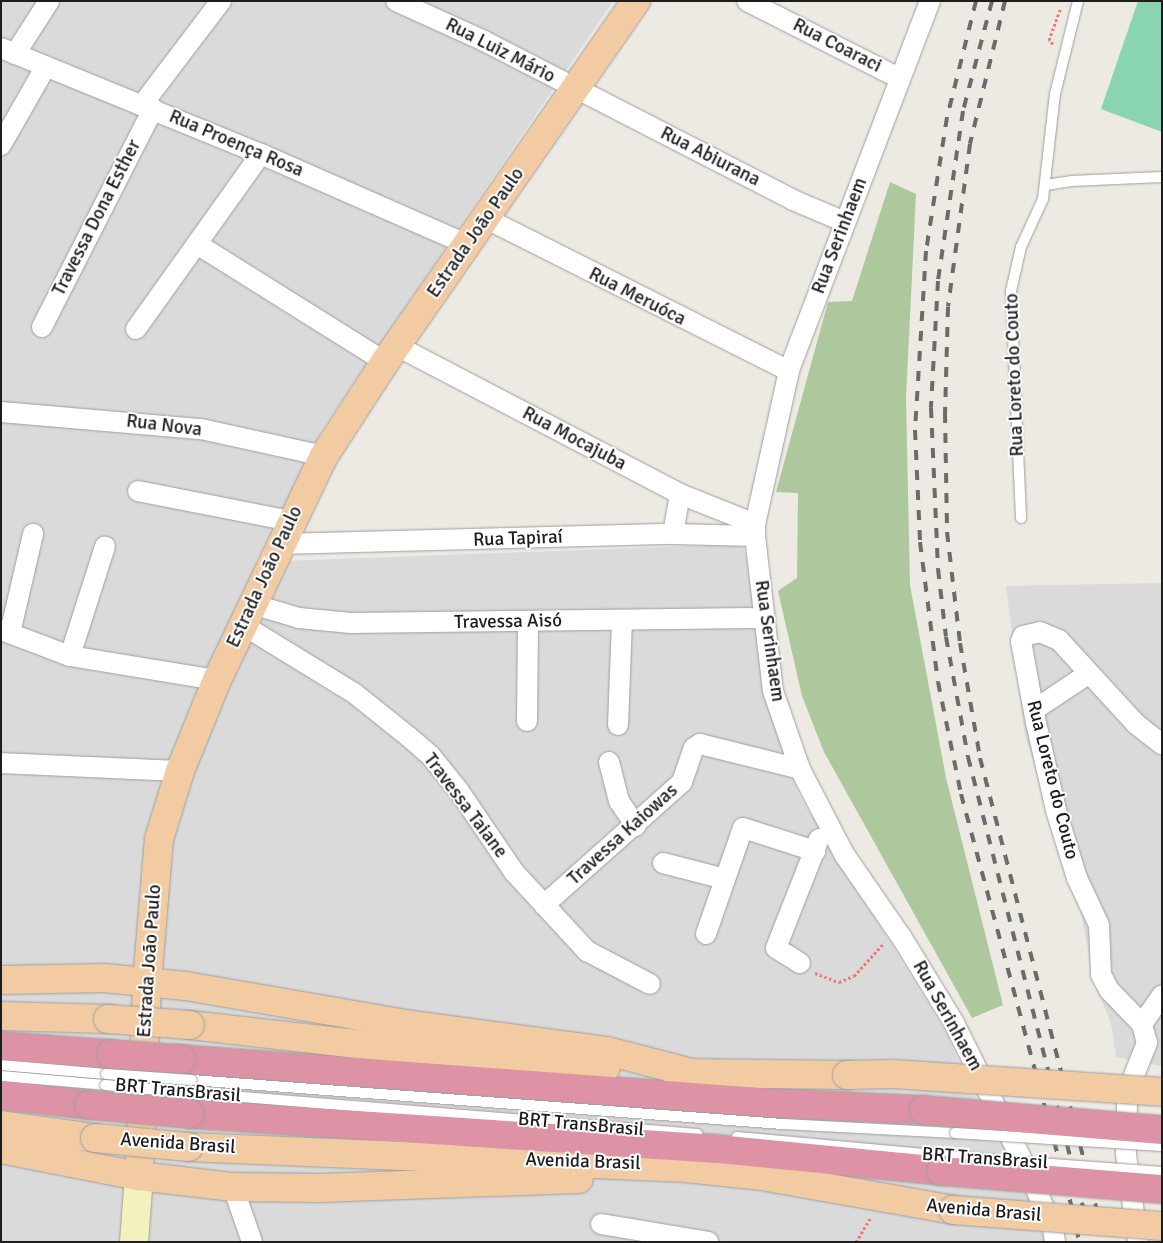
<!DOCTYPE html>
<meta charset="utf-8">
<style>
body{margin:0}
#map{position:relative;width:1163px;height:1243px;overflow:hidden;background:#ede9e3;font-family:Signika,sans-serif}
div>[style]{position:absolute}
.residential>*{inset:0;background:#dbdada}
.forest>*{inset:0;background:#acc89c}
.pitch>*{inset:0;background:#89d4b2}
.path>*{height:3px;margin-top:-1.5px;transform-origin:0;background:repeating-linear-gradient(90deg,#eb7a76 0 2.5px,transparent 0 5px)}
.roads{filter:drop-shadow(0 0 1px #9e9e9e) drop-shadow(0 0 1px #9e9e9e)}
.lane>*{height:10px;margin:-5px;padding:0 5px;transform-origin:5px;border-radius:5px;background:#fff}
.street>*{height:20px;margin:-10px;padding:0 10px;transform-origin:10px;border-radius:10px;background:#fff}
.secondary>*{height:28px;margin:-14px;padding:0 14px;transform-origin:14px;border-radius:14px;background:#f3f2bc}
.primary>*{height:28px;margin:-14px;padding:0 14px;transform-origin:14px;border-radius:14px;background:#f2cba3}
.highway>*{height:28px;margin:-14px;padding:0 14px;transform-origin:14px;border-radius:14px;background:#dd92a5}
.rail>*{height:4px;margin-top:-2px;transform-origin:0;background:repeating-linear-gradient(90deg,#6b6b6b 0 10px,transparent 0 20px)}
.bridges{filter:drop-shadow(0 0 1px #9e9e9e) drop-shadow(0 0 1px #9e9e9e)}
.lane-bridge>*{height:10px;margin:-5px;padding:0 5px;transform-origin:5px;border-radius:5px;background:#fff}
.primary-bridge>*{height:28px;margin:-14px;padding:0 14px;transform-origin:14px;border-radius:14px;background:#f2cba3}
.highway-bridge>*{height:28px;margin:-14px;padding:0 14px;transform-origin:14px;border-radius:14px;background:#dd92a5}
span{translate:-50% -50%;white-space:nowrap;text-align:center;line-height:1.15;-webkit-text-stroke:4px #fff;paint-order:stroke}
.street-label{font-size:19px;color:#1d1d1d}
.frame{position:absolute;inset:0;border:2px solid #1d1d1d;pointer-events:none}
</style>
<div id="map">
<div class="residential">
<div style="clip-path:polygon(1px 1px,613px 1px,323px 428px,256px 562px,743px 544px,758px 622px,769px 706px,799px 795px,945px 1031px,973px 1093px,1031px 1186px,1045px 1242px,1px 1242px)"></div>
<div style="clip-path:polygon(1162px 583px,1162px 1066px,1116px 1057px,1111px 1023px,1096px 987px,1075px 886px,1025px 736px,1006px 586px)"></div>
</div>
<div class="forest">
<div style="clip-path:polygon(890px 182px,916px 194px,906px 398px,910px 585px,946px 778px,1003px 1005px,972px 1018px,824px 752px,802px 696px,778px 591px,797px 578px,798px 493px,776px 492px,828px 302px,852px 301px)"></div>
</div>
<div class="pitch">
<div style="clip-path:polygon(1138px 1px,1162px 1px,1162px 132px,1101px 109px)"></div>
</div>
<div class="path">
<div style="left:1053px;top:44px;width:6px;rotate:-135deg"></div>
<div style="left:1049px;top:40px;width:33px;rotate:-70deg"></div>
<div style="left:815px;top:973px;width:26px;rotate:21deg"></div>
<div style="left:839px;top:982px;width:16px;rotate:-22deg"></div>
<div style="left:854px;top:976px;width:45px;rotate:-47.7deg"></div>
<div style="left:856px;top:1242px;width:29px;rotate:-59deg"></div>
</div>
<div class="roads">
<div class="lane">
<div style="left:1046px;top:185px;width:25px;rotate:-9deg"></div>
<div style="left:1071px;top:181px;width:91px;rotate:-2.5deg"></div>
<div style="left:1021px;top:518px;width:227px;rotate:-92.5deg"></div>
<div style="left:1011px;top:291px;width:45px;rotate:-77.2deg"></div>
<div style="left:1021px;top:247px;width:53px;rotate:-65.4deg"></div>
<div style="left:1043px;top:199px;width:106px;rotate:-83.5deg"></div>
<div style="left:1055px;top:94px;width:96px;rotate:-76.1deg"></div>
<div style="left:1px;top:1065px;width:105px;rotate:4.9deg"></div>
<div style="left:1px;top:1076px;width:104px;rotate:4.9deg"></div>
<div style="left:192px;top:1080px;width:593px;rotate:4.26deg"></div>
<div style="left:783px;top:1124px;width:172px;rotate:3deg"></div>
<div style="left:193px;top:1093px;width:506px;rotate:4.65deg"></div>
<div style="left:737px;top:1137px;width:219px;rotate:5.2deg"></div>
</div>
<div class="street">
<div style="left:396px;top:1px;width:97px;rotate:24.4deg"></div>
<div style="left:484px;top:41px;width:348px;rotate:27.2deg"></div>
<div style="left:793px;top:200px;width:56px;rotate:22.9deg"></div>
<div style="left:747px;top:1px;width:170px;rotate:26.9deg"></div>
<div style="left:930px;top:1px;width:396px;rotate:110.9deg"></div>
<div style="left:789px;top:371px;width:157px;rotate:102.5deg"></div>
<div style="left:755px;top:524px;width:12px;rotate:90deg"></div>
<div style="left:755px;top:536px;width:156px;rotate:83.4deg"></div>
<div style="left:773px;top:691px;width:83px;rotate:70.9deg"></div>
<div style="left:800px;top:769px;width:96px;rotate:62.6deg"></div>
<div style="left:844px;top:854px;width:102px;rotate:55.4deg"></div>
<div style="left:902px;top:938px;width:100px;rotate:58.5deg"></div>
<div style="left:954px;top:1023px;width:178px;rotate:63.6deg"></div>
<div style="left:1033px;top:1182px;width:51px;rotate:66.9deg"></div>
<div style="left:1053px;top:1229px;width:13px;rotate:81deg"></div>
<div style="left:1px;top:48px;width:281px;rotate:22.2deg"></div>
<div style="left:261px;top:154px;width:226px;rotate:23.7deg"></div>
<div style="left:15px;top:54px;width:63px;rotate:-57.3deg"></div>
<div style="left:142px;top:105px;width:131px;rotate:-52.8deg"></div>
<div style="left:1px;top:145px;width:89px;rotate:-60.3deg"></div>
<div style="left:487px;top:219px;width:338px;rotate:26.7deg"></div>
<div style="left:197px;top:244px;width:222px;rotate:32.1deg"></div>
<div style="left:42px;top:327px;width:245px;rotate:-63deg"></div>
<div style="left:136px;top:329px;width:215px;rotate:-54.5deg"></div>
<div style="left:397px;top:346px;width:319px;rotate:27.6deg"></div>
<div style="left:680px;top:494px;width:81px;rotate:21.8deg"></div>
<div style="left:1px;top:412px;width:201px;rotate:4.9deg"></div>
<div style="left:201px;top:429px;width:126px;rotate:12.4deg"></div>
<div style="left:138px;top:491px;width:156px;rotate:11.1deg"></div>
<div style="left:673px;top:534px;width:41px;rotate:-80.1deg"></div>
<div style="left:280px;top:544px;width:393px;rotate:-1.5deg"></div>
<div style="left:673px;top:534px;width:82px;rotate:1.4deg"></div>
<div style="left:252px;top:604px;width:49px;rotate:16.6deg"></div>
<div style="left:299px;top:618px;width:52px;rotate:5.5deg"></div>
<div style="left:351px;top:623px;width:414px;rotate:-0.7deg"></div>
<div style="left:243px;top:625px;width:130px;rotate:31.5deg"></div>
<div style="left:354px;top:693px;width:70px;rotate:38.7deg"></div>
<div style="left:409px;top:737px;width:28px;rotate:41deg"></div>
<div style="left:430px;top:755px;width:46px;rotate:51.1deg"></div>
<div style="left:459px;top:791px;width:98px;rotate:55.8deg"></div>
<div style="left:514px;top:872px;width:108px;rotate:47.3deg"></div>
<div style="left:587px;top:951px;width:71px;rotate:27.6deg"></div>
<div style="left:1px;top:630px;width:74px;rotate:20.6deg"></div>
<div style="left:70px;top:656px;width:149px;rotate:9.3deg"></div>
<div style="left:10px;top:633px;width:102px;rotate:-76.9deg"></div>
<div style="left:70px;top:656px;width:115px;rotate:-72.3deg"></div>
<div style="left:1034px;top:710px;width:65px;rotate:-33.7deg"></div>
<div style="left:527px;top:721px;width:99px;rotate:-89.4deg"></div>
<div style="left:618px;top:725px;width:105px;rotate:-87.8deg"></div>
<div style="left:609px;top:762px;width:40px;rotate:75.6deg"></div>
<div style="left:619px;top:801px;width:30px;rotate:56deg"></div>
<div style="left:1px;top:763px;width:179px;rotate:2.6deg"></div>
<div style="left:663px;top:863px;width:64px;rotate:14.5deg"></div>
<div style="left:544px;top:905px;width:185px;rotate:-41.7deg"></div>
<div style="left:682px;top:782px;width:36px;rotate:-71deg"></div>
<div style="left:694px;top:748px;width:7px;rotate:-34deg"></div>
<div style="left:700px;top:744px;width:103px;rotate:14deg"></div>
<div style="left:706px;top:934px;width:112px;rotate:-70.8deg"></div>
<div style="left:743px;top:828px;width:76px;rotate:17.7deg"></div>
<div style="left:800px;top:963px;width:28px;rotate:-148deg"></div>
<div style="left:776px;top:948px;width:117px;rotate:-68.5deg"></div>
<div style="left:1142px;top:1024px;width:35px;rotate:-55deg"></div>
<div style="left:1147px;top:1043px;width:20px;rotate:-105deg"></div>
<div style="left:1142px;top:1024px;width:47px;rotate:-134.1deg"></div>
<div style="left:1109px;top:990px;width:18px;rotate:-117deg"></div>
<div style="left:1101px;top:974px;width:49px;rotate:-92.3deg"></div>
<div style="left:1099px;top:925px;width:52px;rotate:-115.1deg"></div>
<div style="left:1077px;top:878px;width:71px;rotate:-107.2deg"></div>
<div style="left:1056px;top:810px;width:89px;rotate:-102.9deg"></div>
<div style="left:1036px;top:723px;width:83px;rotate:-100.4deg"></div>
<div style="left:1021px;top:641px;width:5px;rotate:-68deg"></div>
<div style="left:1023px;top:636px;width:17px;rotate:-13deg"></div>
<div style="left:1040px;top:632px;width:21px;rotate:23deg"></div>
<div style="left:1059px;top:640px;width:114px;rotate:47.5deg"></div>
<div style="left:1136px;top:724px;width:33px;rotate:38deg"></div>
<div style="left:233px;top:1187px;width:58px;rotate:70.9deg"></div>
<div style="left:601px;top:1224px;width:109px;rotate:9.5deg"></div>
<div style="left:1138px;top:1242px;width:89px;rotate:-97.8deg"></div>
<div style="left:1126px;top:1154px;width:50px;rotate:-88.9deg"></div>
<div style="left:1127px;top:1104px;width:14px;rotate:-86deg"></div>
<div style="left:1128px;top:1090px;width:51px;rotate:-68deg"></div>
</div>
<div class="secondary">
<div style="left:134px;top:1242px;width:66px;rotate:-85.7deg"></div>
</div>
<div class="primary">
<div style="left:1px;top:980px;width:103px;rotate:-1.1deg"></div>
<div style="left:104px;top:978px;width:82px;rotate:5.6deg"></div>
<div style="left:186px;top:986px;width:223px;rotate:9.8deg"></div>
<div style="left:406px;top:1024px;width:203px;rotate:7.7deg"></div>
<div style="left:607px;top:1051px;width:91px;rotate:14.6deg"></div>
<div style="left:1px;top:1016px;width:107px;rotate:1.6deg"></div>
<div style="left:190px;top:1025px;width:291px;rotate:6.5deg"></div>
<div style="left:479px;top:1058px;width:127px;rotate:4.5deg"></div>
<div style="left:676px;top:1073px;width:171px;rotate:0.7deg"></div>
<div style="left:1px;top:1125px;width:95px;rotate:7.9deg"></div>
<div style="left:189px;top:1147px;width:487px;rotate:2.4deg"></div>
<div style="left:676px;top:1167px;width:85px;rotate:6deg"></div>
<div style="left:761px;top:1176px;width:195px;rotate:10deg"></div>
<div style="left:1px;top:1149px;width:141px;rotate:11.1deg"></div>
<div style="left:139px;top:1176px;width:95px;rotate:6.7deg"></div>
<div style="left:233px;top:1187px;width:87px;rotate:0.7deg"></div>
<div style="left:320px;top:1188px;width:259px;rotate:-2deg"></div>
<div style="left:139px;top:1176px;width:194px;rotate:-87.6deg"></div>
<div style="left:147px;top:982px;width:144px;rotate:-85.2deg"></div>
<div style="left:159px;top:839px;width:71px;rotate:-72.8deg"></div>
<div style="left:180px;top:771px;width:98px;rotate:-67.9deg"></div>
<div style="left:217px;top:680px;width:248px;rotate:-64.5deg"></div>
<div style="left:324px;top:456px;width:112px;rotate:-57deg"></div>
<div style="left:385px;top:362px;width:440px;rotate:-55.2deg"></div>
</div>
<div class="highway">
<div style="left:1px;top:1046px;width:110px;rotate:4.2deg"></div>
<div style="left:181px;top:1059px;width:593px;rotate:4.26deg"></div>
<div style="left:772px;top:1103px;width:152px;rotate:2.6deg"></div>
<div style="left:1px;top:1095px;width:89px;rotate:6.5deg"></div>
<div style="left:190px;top:1114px;width:529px;rotate:3.79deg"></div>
<div style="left:718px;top:1149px;width:224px;rotate:5.6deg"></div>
</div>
</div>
<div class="rail">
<div style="left:976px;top:1px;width:120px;rotate:104deg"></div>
<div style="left:947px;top:117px;width:136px;rotate:98.9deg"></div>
<div style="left:926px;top:251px;width:179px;rotate:93.5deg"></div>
<div style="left:915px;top:430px;width:112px;rotate:87.4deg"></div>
<div style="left:920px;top:542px;width:141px;rotate:82.7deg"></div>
<div style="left:938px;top:682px;width:114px;rotate:78.4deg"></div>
<div style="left:961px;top:794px;width:429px;rotate:75deg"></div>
<div style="left:1072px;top:1208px;width:35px;rotate:78deg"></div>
<div style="left:992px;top:1px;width:114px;rotate:104.8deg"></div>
<div style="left:963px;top:111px;width:172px;rotate:98.4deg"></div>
<div style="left:938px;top:281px;width:127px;rotate:93.2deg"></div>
<div style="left:931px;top:408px;width:161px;rotate:87.5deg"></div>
<div style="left:938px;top:569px;width:68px;rotate:83.3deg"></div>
<div style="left:946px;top:637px;width:122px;rotate:79.6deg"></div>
<div style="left:968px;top:757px;width:501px;rotate:75.66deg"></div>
<div style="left:1005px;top:1px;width:147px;rotate:103.8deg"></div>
<div style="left:970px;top:144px;width:164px;rotate:97.7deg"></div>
<div style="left:948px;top:307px;width:106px;rotate:91.6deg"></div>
<div style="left:945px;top:413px;width:119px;rotate:89deg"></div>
<div style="left:947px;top:532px;width:112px;rotate:83.3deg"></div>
<div style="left:960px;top:643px;width:117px;rotate:80.1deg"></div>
<div style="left:980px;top:758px;width:500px;rotate:75.5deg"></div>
</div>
<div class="bridges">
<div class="lane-bridge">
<div style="left:106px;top:1074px;width:86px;rotate:4deg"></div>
<div style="left:105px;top:1085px;width:88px;rotate:5.2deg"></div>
<div style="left:955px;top:1133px;width:207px;rotate:3.6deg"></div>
<div style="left:955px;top:1157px;width:208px;rotate:4.1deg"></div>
</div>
<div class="primary-bridge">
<div style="left:108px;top:1019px;width:82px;rotate:4.2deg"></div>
<div style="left:847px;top:1075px;width:46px;rotate:-1.2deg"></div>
<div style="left:893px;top:1074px;width:270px;rotate:3.8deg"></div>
<div style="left:95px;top:1138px;width:94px;rotate:5.5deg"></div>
<div style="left:953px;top:1210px;width:210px;rotate:4.4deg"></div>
</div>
<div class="highway-bridge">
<div style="left:111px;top:1054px;width:70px;rotate:4.1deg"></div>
<div style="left:89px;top:1105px;width:101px;rotate:5.1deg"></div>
<div style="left:924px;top:1110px;width:239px;rotate:4.8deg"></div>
<div style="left:941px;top:1171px;width:222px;rotate:4.7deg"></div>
</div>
</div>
<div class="street-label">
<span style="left:837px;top:46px;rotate:27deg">Rua Coaraci</span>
<span style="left:500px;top:51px;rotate:27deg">Rua Luiz Mário</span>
<span style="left:236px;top:144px;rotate:23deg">Rua Proença Rosa</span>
<span style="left:710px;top:157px;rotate:27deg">Rua Abiurana</span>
<span style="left:97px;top:218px;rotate:-63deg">Travessa Dona Esther</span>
<span style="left:476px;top:233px;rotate:-55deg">Estrada João Paulo</span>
<span style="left:840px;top:236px;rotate:-69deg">Rua Serinhaem</span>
<span style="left:637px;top:297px;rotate:27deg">Rua Meruóca</span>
<span style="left:1015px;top:375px;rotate:-92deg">Rua Loreto do Couto</span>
<span style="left:164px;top:426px;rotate:7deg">Rua Nova</span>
<span style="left:574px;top:439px;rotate:28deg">Rua Mocajuba</span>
<span style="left:518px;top:539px;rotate:-2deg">Rua Tapiraí</span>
<span style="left:265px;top:577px;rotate:-65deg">Estrada João Paulo</span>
<span style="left:508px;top:622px;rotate:-1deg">Travessa Aisó</span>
<span style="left:769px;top:641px;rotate:82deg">Rua Serinhaem</span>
<span style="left:1052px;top:780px;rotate:76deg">Rua Loreto do Couto</span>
<span style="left:465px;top:806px;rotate:53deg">Travessa Taiane</span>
<span style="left:623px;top:835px;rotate:-42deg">Travessa Kaiowas</span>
<span style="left:150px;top:961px;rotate:-86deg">Estrada João Paulo</span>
<span style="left:947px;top:1016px;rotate:61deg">Rua Serinhaem</span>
<span style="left:178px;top:1091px;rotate:5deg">BRT TransBrasil</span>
<span style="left:581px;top:1125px;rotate:5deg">BRT TransBrasil</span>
<span style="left:178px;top:1144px;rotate:4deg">Avenida Brasil</span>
<span style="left:985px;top:1159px;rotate:4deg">BRT TransBrasil</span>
<span style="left:583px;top:1162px;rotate:2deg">Avenida Brasil</span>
<span style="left:984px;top:1211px;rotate:5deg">Avenida Brasil</span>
</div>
<div class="frame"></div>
</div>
